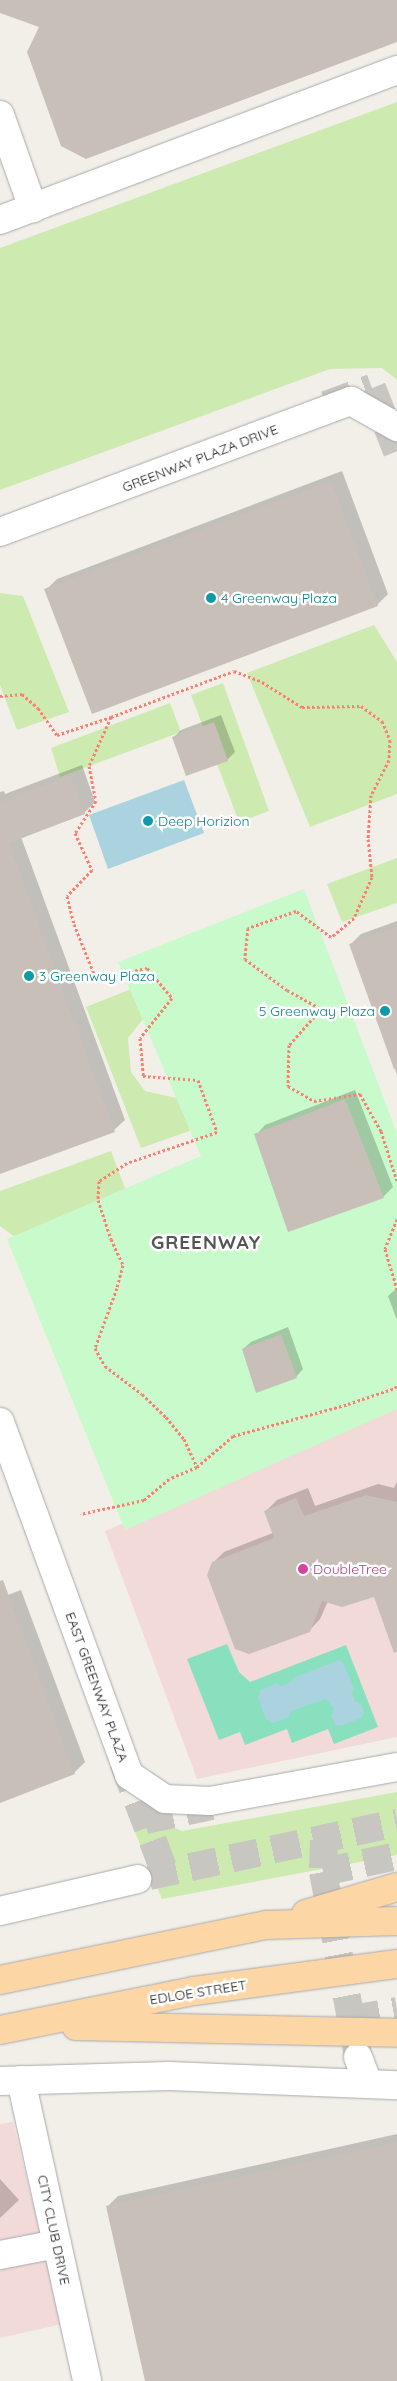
<!DOCTYPE html>
<style>
body{margin:0}
#map{position:relative;width:397px;height:2381px;overflow:hidden;background:#f2efe9;font-family:Quicksand,sans-serif}
div>[style]{position:absolute}
.commercial>*{inset:0;background:#f2dad9}
.grass>*{inset:0;background:#cdebb0}
.park>*{inset:0;background:#c8facc}
.pitch>*{inset:0;background:#88e0be}
.water>*{inset:0;background:#aad3df}
.shadow>*{inset:0;background:#0003}
.building>*{inset:0;background:#c7bfb8}
.minor-tunnel>*{height:28px;margin-top:-14px;transform-origin:0;background:repeating-linear-gradient(90deg,#c8c6c1 0 28px,transparent 0 42px)}
.path>*{height:3px;margin-top:-1.5px;transform-origin:0;background:repeating-linear-gradient(90deg,#fa8072 0 2.5px,transparent 0 5px)}
.roads{filter:drop-shadow(0 0 1px #a9a9a9) drop-shadow(0 0 1px #a9a9a9)}
.minor>*{height:28px;margin:-14px;padding:0 14px;transform-origin:14px;border-radius:14px;background:#fff}
.major>*{height:28px;margin:-14px;padding:0 14px;transform-origin:14px;border-radius:14px;background:#fcd6a4}
.dots>*{width:14px;height:14px;translate:-50% -50%;box-sizing:border-box;border:2px solid #fff;border-radius:50%}
span{translate:-50% -50%;white-space:nowrap;text-align:center;line-height:1.15;-webkit-text-stroke:5px #fff;paint-order:stroke}
.street-label{font-size:14px;color:#222}
.culture-label{font-size:14px;color:#0d838f}
.left{translate:0 -50%;text-align:left}
.right{translate:-100% -50%;text-align:right}
.hotel-label{font-size:14px;color:#b23c85}
.district-label{font-size:19px;color:#555;font-weight:700;letter-spacing:1px}
</style>
<div id="map">
<div class="commercial">
<div style="clip-path:polygon(397px 1409px,397px 1737px,197px 1779px,105px 1531px)"></div>
<div style="clip-path:polygon(13px 2122px,62px 2324px,0 2338px,0 2124px)"></div>
</div>
<div class="grass">
<div style="clip-path:polygon(397px 102px,397px 380px,382px 368px,330px 369px,0 490px,0 248px)"></div>
<div style="clip-path:polygon(0 593px,23px 596px,69px 712px,17px 730px,0 685px)"></div>
<div style="clip-path:polygon(374px 625px,397px 662px,397px 794px,310px 827px,247px 673px)"></div>
<div style="clip-path:polygon(223px 683px,269px 811px,239px 822px,191px 695px)"></div>
<div style="clip-path:polygon(170px 703px,181px 732px,60px 777px,51px 748px)"></div>
<div style="clip-path:polygon(397px 858px,397px 903px,342px 922px,327px 884px)"></div>
<div style="clip-path:polygon(146px 983px,155px 1004px,128px 1038px,131px 1072px,145px 1091px,190px 1101px,198px 1128px,141px 1148px,86px 1007px)"></div>
<div style="clip-path:polygon(111px 1151px,129px 1199px,24px 1244px,0 1226px,0 1191px)"></div>
<div style="clip-path:polygon(397px 1792px,397px 1855px,162px 1899px,125px 1807px,182px 1831px)"></div>
</div>
<div class="park">
<div style="clip-path:polygon(304px 889px,397px 1133px,397px 1409px,125px 1530px,7px 1239px,201px 1156px,118px 962px)"></div>
</div>
<div class="pitch">
<div style="clip-path:polygon(227px 1644px,239px 1672px,250px 1682px,346px 1645px,378px 1727px,334px 1744px,328px 1729px,292px 1743px,287px 1729px,245px 1745px,240px 1732px,219px 1740px,187px 1659px)"></div>
</div>
<div class="water">
<div style="clip-path:polygon(184px 780px,204px 833px,108px 869px,89px 815px)"></div>
<div style="clip-path:polygon(339px 1660px,343px 1662px,354px 1688px,352px 1693px,355px 1701px,361px 1704px,364px 1713px,361px 1718px,341px 1726px,335px 1725px,331px 1715px,334px 1709px,326px 1699px,291px 1711px,289px 1717px,273px 1723px,266px 1719px,258px 1697px,261px 1690px,277px 1683px,281px 1686px,291px 1682px,293px 1678px)"></div>
</div>
<div class="shadow">
<div style="clip-path:polygon(342px 471px,388px 594px,377px 605px,46px 590px,57px 579px)"></div>
<div style="clip-path:polygon(221px 715px,235px 752px,227px 760px,174px 737px,181px 730px)"></div>
<div style="clip-path:polygon(82px 765px,95px 802px,84px 813px,21px 837px,125px 1120px,114px 1130px,0 1173px,0 792px,4px 791px,5px 794px)"></div>
<div style="clip-path:polygon(397px 921px,397px 1075px,350px 945px,361px 934px)"></div>
<div style="clip-path:polygon(355px 1090px,393px 1187px,383px 1197px,256px 1135px,265px 1125px)"></div>
<div style="clip-path:polygon(397px 1288px,397px 1320px,388px 1296px)"></div>
<div style="clip-path:polygon(288px 1327px,303px 1369px,296px 1377px,243px 1349px,251px 1342px)"></div>
<div style="clip-path:polygon(397px 1482px,397px 1630px,374px 1596px,328px 1601px,320px 1619px,309px 1631px,213px 1563px,224px 1552px,273px 1533px,266px 1511px,277px 1500px,308px 1488px,315px 1506px,378px 1484px,394px 1488px)"></div>
<div style="clip-path:polygon(21px 1590px,85px 1762px,74px 1773px,0 1801px,0 1598px)"></div>
<div style="clip-path:polygon(397px 2134px,397px 2381px,146px 2381px,107px 2207px,118px 2196px)"></div>
<div style="clip-path:polygon(0 2179px,19px 2200px,0 2218px)"></div>
</div>
<div class="building">
<div style="clip-path:polygon(0 0,397px 0,397px 42px,86px 159px,61px 146px,27px 52px,39px 27px,0 13px)"></div>
<div style="clip-path:polygon(331px 481px,378px 606px,92px 714px,44px 589px)"></div>
<div style="clip-path:polygon(214px 722px,228px 761px,186px 776px,172px 737px)"></div>
<div style="clip-path:polygon(71px 775px,85px 814px,9px 843px,115px 1132px,0 1174px,0 802px)"></div>
<div style="clip-path:polygon(397px 927px,397px 1069px,394px 1069px,349px 944px)"></div>
<div style="clip-path:polygon(345px 1099px,384px 1198px,288px 1232px,254px 1134px)"></div>
<div style="clip-path:polygon(281px 1334px,297px 1378px,256px 1393px,242px 1349px)"></div>
<div style="clip-path:polygon(366px 1495px,397px 1502px,397px 1652px,394px 1653px,374px 1597px,342px 1607px,322px 1601px,310px 1632px,249px 1654px,235px 1649px,207px 1575px,212px 1562px,274px 1538px,264px 1511px,296px 1498px,304px 1516px)"></div>
<div style="clip-path:polygon(3px 1580px,75px 1774px,0 1803px,0 1581px)"></div>
<div style="clip-path:polygon(397px 2142px,397px 2381px,145px 2381px,106px 2206px)"></div>
</div>
<div class="minor-tunnel">
<div style="left:326px;top:405px;width:49px;rotate:-20.3deg"></div>
<div style="left:372px;top:388px;width:68px;rotate:68.4deg"></div>
<div style="left:123px;top:1762px;width:119px;rotate:69.3deg"></div>
<div style="left:145px;top:1820px;width:68px;rotate:-11.8deg"></div>
<div style="left:324px;top:1840px;width:32px;rotate:92deg"></div>
<div style="left:323px;top:1872px;width:186px;rotate:79.2deg"></div>
<div style="left:323px;top:1872px;width:76px;rotate:-12.2deg"></div>
<div style="left:149px;top:1876px;width:254px;rotate:-12.1deg"></div>
<div style="left:352px;top:2019px;width:46px;rotate:-10.1deg"></div>
</div>
<div class="path">
<div style="left:0;top:696px;width:22px;rotate:-5deg"></div>
<div style="left:22px;top:694px;width:21px;rotate:41deg"></div>
<div style="left:38px;top:708px;width:33px;rotate:55deg"></div>
<div style="left:57px;top:735px;width:57px;rotate:-18.4deg"></div>
<div style="left:111px;top:717px;width:54px;rotate:114.2deg"></div>
<div style="left:89px;top:766px;width:36px;rotate:79deg"></div>
<div style="left:96px;top:801px;width:38px;rotate:123deg"></div>
<div style="left:75px;top:833px;width:41px;rotate:65.3deg"></div>
<div style="left:92px;top:870px;width:36px;rotate:134deg"></div>
<div style="left:67px;top:896px;width:29px;rotate:76deg"></div>
<div style="left:74px;top:924px;width:59px;rotate:68.2deg"></div>
<div style="left:96px;top:979px;width:52px;rotate:-12.2deg"></div>
<div style="left:147px;top:968px;width:39px;rotate:50deg"></div>
<div style="left:172px;top:998px;width:51px;rotate:128.7deg"></div>
<div style="left:140px;top:1038px;width:38px;rotate:85deg"></div>
<div style="left:143px;top:1076px;width:55px;rotate:4.2deg"></div>
<div style="left:198px;top:1080px;width:55px;rotate:69.9deg"></div>
<div style="left:217px;top:1132px;width:95px;rotate:161deg"></div>
<div style="left:127px;top:1163px;width:33px;rotate:147deg"></div>
<div style="left:99px;top:1181px;width:19px;rotate:93deg"></div>
<div style="left:98px;top:1200px;width:41px;rotate:71.6deg"></div>
<div style="left:111px;top:1239px;width:29px;rotate:65deg"></div>
<div style="left:123px;top:1265px;width:24px;rotate:105deg"></div>
<div style="left:117px;top:1288px;width:64px;rotate:110.1deg"></div>
<div style="left:95px;top:1348px;width:21px;rotate:61deg"></div>
<div style="left:105px;top:1366px;width:46px;rotate:37.1deg"></div>
<div style="left:142px;top:1394px;width:33px;rotate:44deg"></div>
<div style="left:166px;top:1417px;width:28px;rotate:51deg"></div>
<div style="left:184px;top:1439px;width:31px;rotate:65deg"></div>
<div style="left:197px;top:1467px;width:30px;rotate:157deg"></div>
<div style="left:169px;top:1479px;width:33px;rotate:140deg"></div>
<div style="left:144px;top:1500px;width:65px;rotate:167.5deg"></div>
<div style="left:111px;top:717px;width:131px;rotate:-20.5deg"></div>
<div style="left:234px;top:671px;width:30px;rotate:21deg"></div>
<div style="left:262px;top:682px;width:47px;rotate:32deg"></div>
<div style="left:302px;top:707px;width:59px;rotate:-1deg"></div>
<div style="left:361px;top:706px;width:26px;rotate:36deg"></div>
<div style="left:382px;top:721px;width:21px;rotate:67deg"></div>
<div style="left:390px;top:740px;width:20px;rotate:93deg"></div>
<div style="left:389px;top:760px;width:39px;rotate:117deg"></div>
<div style="left:371px;top:795px;width:44px;rotate:93.9deg"></div>
<div style="left:368px;top:839px;width:38px;rotate:84deg"></div>
<div style="left:372px;top:877px;width:45px;rotate:113.7deg"></div>
<div style="left:354px;top:918px;width:30px;rotate:140deg"></div>
<div style="left:331px;top:937px;width:44px;rotate:-143.4deg"></div>
<div style="left:296px;top:911px;width:51px;rotate:160.5deg"></div>
<div style="left:248px;top:928px;width:31px;rotate:96deg"></div>
<div style="left:245px;top:959px;width:52px;rotate:36.4deg"></div>
<div style="left:287px;top:990px;width:39px;rotate:29deg"></div>
<div style="left:321px;top:1009px;width:48px;rotate:131.6deg"></div>
<div style="left:289px;top:1045px;width:41px;rotate:91.4deg"></div>
<div style="left:288px;top:1086px;width:30px;rotate:30deg"></div>
<div style="left:314px;top:1101px;width:47px;rotate:-8.7deg"></div>
<div style="left:360px;top:1094px;width:43px;rotate:60.4deg"></div>
<div style="left:381px;top:1131px;width:52px;rotate:72.3deg"></div>
<div style="left:397px;top:1219px;width:32px;rotate:112deg"></div>
<div style="left:385px;top:1249px;width:42px;rotate:73.3deg"></div>
<div style="left:197px;top:1467px;width:48px;rotate:-40.7deg"></div>
<div style="left:233px;top:1436px;width:119px;rotate:-15.5deg"></div>
<div style="left:348px;top:1404px;width:50px;rotate:-18.8deg"></div>
<div style="left:395px;top:1388px;width:4px;rotate:-56deg"></div>
</div>
<div class="roads">
<div class="minor">
<div style="left:0;top:115px;width:99px;rotate:70.5deg"></div>
<div style="left:0;top:220px;width:424px;rotate:-20.7deg"></div>
<div style="left:0;top:532px;width:375px;rotate:-20.5deg"></div>
<div style="left:351px;top:401px;width:53px;rotate:29.5deg"></div>
<div style="left:0;top:1422px;width:376px;rotate:69.9deg"></div>
<div style="left:129px;top:1775px;width:43px;rotate:33.7deg"></div>
<div style="left:165px;top:1799px;width:45px;rotate:2.5deg"></div>
<div style="left:210px;top:1801px;width:190px;rotate:-10.3deg"></div>
<div style="left:0;top:1911px;width:141px;rotate:-13.1deg"></div>
<div style="left:358px;top:2057px;width:28px;rotate:69deg"></div>
<div style="left:21px;top:2080px;width:308px;rotate:77.6deg"></div>
<div style="left:0;top:2081px;width:169px;rotate:-1.7deg"></div>
<div style="left:169px;top:2076px;width:228px;rotate:2.3deg"></div>
<div style="left:0;top:2255px;width:58px;rotate:-10.9deg"></div>
</div>
<div class="major">
<div style="left:306px;top:1914px;width:95px;rotate:-16.5deg"></div>
<div style="left:0;top:1980px;width:272px;rotate:-11.7deg"></div>
<div style="left:266px;top:1925px;width:131px;rotate:-1.7deg"></div>
<div style="left:76px;top:2026px;width:321px;rotate:1.2deg"></div>
<div style="left:0;top:2030px;width:198px;rotate:-11.4deg"></div>
<div style="left:194px;top:1991px;width:205px;rotate:-7.6deg"></div>
</div>
</div>
<div class="dots">
<div style="left:211px;top:598px;background:#0f9aa8"></div>
<div style="left:148px;top:821px;background:#0f9aa8"></div>
<div style="left:29px;top:976px;background:#0f9aa8"></div>
<div style="left:385px;top:1011px;background:#0f9aa8"></div>
<div style="left:303px;top:1569px;background:#d1479c"></div>
</div>
<div class="street-label">
<span style="left:200px;top:458px;rotate:-21deg">GREENWAY PLAZA DRIVE</span>
<span style="left:97px;top:1687px;rotate:70deg">EAST GREENWAY PLAZA</span>
<span style="left:198px;top:1992px;rotate:-9deg">EDLOE STREET</span>
<span style="left:54px;top:2230px;rotate:78deg">CITY CLUB DRIVE</span>
</div>
<div class="culture-label">
<span class="left" style="left:221px;top:598px">4 Greenway Plaza</span>
<span class="left" style="left:158px;top:821px">Deep Horizion</span>
<span class="left" style="left:39px;top:976px">3 Greenway Plaza</span>
<span class="right" style="left:375px;top:1011px">5 Greenway Plaza</span>
</div>
<div class="hotel-label">
<span class="left" style="left:313px;top:1569px">DoubleTree</span>
</div>
<div class="district-label">
<span style="left:206px;top:1243px">GREENWAY</span>
</div>
</div>
